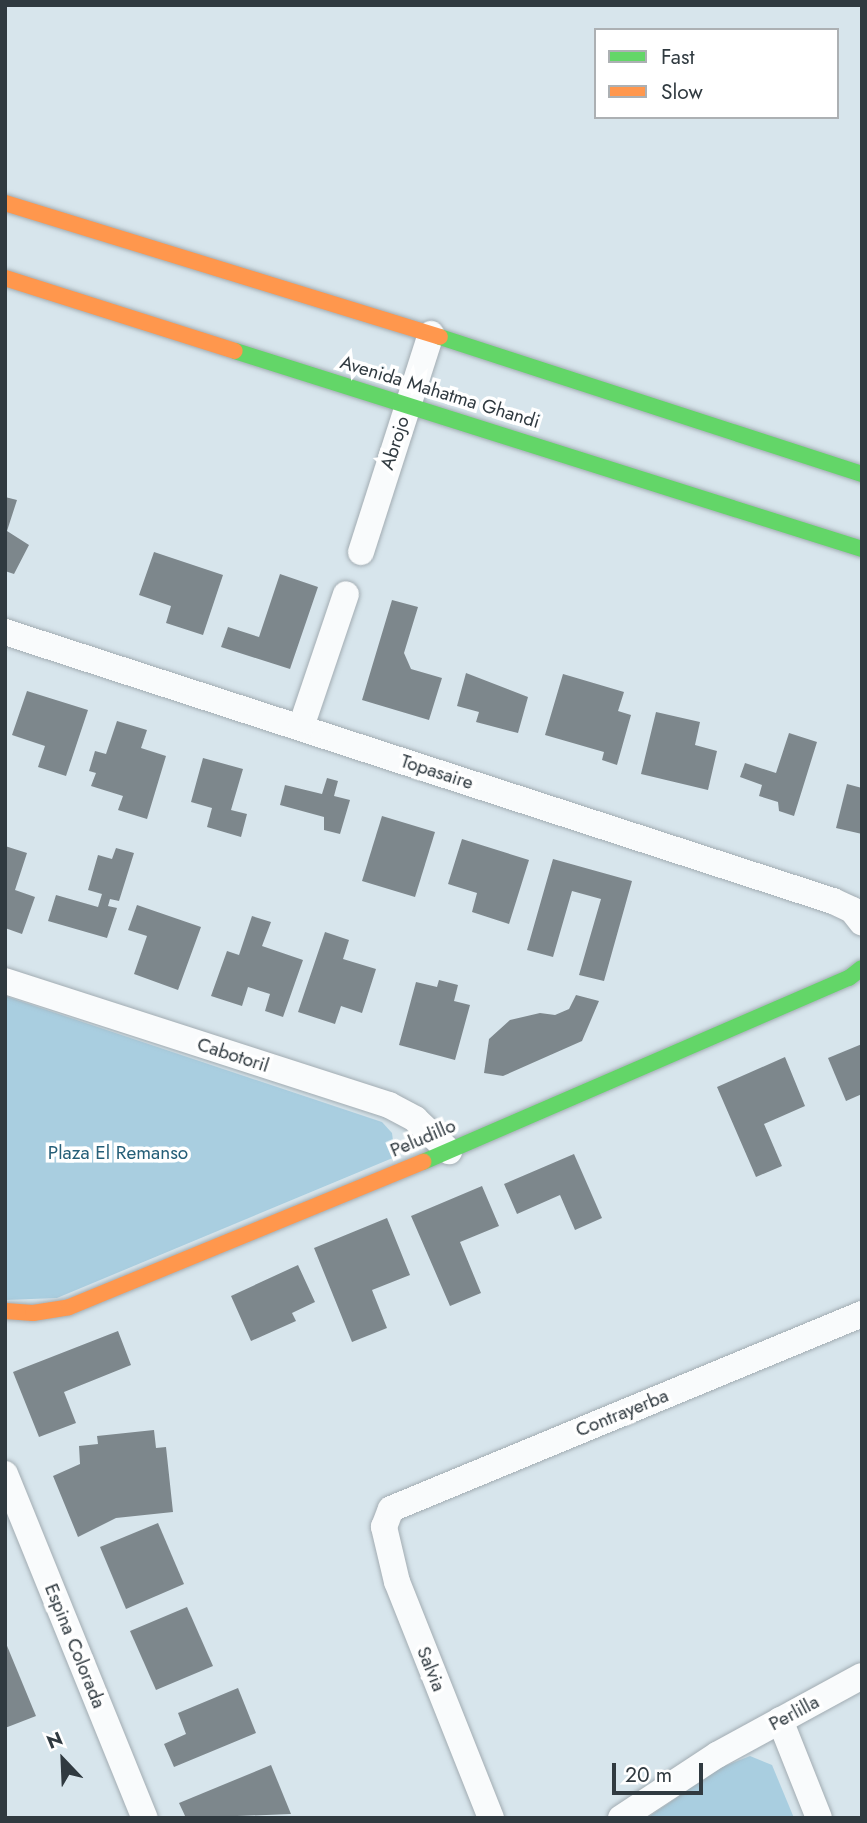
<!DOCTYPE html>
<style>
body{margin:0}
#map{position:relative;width:867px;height:1823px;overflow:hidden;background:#d7e5ec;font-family:Jost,sans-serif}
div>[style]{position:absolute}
.green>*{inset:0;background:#a9cee0}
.building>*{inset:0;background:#7d878c}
.roads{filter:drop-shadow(0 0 2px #a2acb2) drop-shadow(0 0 2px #a2acb2)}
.street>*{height:26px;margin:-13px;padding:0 13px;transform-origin:13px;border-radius:13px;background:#f9fbfc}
.fast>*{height:16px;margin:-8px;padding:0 8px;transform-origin:8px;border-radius:8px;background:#63d668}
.slow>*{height:16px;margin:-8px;padding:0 8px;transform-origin:8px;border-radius:8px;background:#ff974d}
span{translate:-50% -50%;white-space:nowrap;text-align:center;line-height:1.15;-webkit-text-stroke:7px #fff;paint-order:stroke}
.street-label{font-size:19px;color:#303a40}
.park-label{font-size:19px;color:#265f78}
.frame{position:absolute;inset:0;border:7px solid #303a40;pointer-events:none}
.legend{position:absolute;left:594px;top:28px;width:245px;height:91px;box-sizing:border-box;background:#fff;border:2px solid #acb0b3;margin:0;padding:9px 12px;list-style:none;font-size:21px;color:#303a40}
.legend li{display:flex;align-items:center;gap:14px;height:35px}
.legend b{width:35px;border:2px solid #acb0b3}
.north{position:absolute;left:28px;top:1725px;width:70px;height:70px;-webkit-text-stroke:5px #fff;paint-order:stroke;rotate:337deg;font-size:19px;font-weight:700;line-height:28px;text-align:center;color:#303a40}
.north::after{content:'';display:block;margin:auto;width:24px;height:32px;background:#303a40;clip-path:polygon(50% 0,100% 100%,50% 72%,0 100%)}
.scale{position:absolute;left:612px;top:1763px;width:91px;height:32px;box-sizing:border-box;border:4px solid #303a40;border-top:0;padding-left:9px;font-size:21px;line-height:24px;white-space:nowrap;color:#303a40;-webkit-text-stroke:5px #fff;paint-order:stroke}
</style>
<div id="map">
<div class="green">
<div style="clip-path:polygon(5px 996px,382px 1122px,392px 1133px,395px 1157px,57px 1298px,5px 1300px)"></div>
<div style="clip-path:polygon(750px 1756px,772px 1765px,794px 1818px,647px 1818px,720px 1768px)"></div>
</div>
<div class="building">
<div style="clip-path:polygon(5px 497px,17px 500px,7px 531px,29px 545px,14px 574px,5px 571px)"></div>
<div style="clip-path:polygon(154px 552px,223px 575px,203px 635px,166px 623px,171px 606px,139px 595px)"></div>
<div style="clip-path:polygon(280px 574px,318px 587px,290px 669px,221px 647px,228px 627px,259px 637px)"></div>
<div style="clip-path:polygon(392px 600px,418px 607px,404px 653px,411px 669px,442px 678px,429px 720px,362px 700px)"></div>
<div style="clip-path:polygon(466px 673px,528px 697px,518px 733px,476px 722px,479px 712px,457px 706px)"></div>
<div style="clip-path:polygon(563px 674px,624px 692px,618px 711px,631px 715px,617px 765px,602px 760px,604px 752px,545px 735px)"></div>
<div style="clip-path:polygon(27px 691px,88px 710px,66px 776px,38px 767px,45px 746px,12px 735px)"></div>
<div style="clip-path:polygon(656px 712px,700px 722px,695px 745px,717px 751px,708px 790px,641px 774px)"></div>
<div style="clip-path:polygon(117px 721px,147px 730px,141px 748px,166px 756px,147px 819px,118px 810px,123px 796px,91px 786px,96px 773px,89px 771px,95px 751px,106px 754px)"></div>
<div style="clip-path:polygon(789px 733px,817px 742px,794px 816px,779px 811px,778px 802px,759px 796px,762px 785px,740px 777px,745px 763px,776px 773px)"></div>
<div style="clip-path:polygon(203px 758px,243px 769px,231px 810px,247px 814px,241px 837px,207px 827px,212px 808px,191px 802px)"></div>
<div style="clip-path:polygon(327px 778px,338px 781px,334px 796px,350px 800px,340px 834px,324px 830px,324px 817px,280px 805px,285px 785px,322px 794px)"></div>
<div style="clip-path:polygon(847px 784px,862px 788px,862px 834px,836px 828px)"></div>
<div style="clip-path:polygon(382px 816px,435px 832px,415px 897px,362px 881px)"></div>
<div style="clip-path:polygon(462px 839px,529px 860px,509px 924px,472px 912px,477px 893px,448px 884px)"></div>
<div style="clip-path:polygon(5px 846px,27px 853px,15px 890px,35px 897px,22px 934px,5px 928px)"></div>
<div style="clip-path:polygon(116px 848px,134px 853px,119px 901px,110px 899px,108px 906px,117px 908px,107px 938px,48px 921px,56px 895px,98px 907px,102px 894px,88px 890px,98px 855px,112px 859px)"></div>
<div style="clip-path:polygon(553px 859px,632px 881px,604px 981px,579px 975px,601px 899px,572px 891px,553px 957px,527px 950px)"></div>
<div style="clip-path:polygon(137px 905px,201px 927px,178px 990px,134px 974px,147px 936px,128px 930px)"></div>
<div style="clip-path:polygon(252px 916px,271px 922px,262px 946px,303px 960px,283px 1017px,265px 1011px,270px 994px,248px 987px,242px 1006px,211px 996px,227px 951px,239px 955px)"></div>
<div style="clip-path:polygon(325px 932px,349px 940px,343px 959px,376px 969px,362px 1013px,341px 1006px,335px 1024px,298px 1012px)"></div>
<div style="clip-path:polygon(439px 980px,458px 985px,454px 1001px,470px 1005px,455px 1060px,399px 1045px,416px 982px,437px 987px)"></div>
<div style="clip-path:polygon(576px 995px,599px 1001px,582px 1041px,503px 1076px,484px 1073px,489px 1039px,510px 1020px,540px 1013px,555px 1015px,569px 1009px)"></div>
<div style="clip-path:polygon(862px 1044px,862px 1094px,846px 1101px,828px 1058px)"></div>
<div style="clip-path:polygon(785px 1057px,805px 1106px,764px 1124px,782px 1166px,756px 1177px,717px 1087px)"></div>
<div style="clip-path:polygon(574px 1154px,602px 1218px,575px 1230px,560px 1195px,517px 1214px,504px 1184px)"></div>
<div style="clip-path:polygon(482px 1186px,499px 1226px,460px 1242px,481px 1293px,450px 1306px,411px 1216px)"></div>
<div style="clip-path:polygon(387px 1218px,410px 1275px,372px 1290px,387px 1328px,352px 1342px,314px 1248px)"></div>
<div style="clip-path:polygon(298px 1265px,315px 1302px,292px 1313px,296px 1321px,251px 1341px,231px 1296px)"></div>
<div style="clip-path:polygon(118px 1331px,131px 1365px,64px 1392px,76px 1423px,39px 1437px,13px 1372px)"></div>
<div style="clip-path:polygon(154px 1430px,156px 1448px,166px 1447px,173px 1512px,116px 1518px,78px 1537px,53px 1476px,80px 1464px,79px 1446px,98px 1444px,97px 1436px)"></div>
<div style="clip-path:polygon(158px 1523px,184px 1584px,126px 1609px,100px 1547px)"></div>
<div style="clip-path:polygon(187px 1607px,213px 1666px,156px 1690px,130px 1631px)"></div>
<div style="clip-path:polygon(5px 1641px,36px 1716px,5px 1728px)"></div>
<div style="clip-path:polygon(238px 1688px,256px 1733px,174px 1767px,164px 1744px,186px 1734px,178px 1713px)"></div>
<div style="clip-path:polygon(271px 1765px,291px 1814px,186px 1818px,179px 1803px)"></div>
</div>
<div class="roads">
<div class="street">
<div style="left:361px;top:552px;width:229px;rotate:-72.2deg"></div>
<div style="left:5px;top:632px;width:871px;rotate:18deg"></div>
<div style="left:833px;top:901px;width:21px;rotate:25deg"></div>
<div style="left:852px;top:910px;width:16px;rotate:52deg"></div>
<div style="left:301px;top:727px;width:140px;rotate:-71.3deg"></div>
<div style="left:5px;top:981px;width:404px;rotate:17.9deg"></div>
<div style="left:389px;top:1105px;width:30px;rotate:28deg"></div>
<div style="left:415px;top:1119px;width:47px;rotate:43.3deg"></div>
<div style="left:5px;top:1474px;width:371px;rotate:67.9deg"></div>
<div style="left:780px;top:1720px;width:105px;rotate:68.3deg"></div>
<div style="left:491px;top:1818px;width:254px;rotate:-111.7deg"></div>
<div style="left:397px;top:1582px;width:57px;rotate:-103.3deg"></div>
<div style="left:384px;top:1527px;width:19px;rotate:-69deg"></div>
<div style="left:391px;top:1509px;width:510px;rotate:-22.49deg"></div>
<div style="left:621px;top:1818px;width:115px;rotate:-33.3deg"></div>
<div style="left:717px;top:1755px;width:165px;rotate:-28.6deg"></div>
</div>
<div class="fast">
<div style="left:440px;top:337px;width:444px;rotate:18deg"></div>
<div style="left:235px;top:351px;width:658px;rotate:17.53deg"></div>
<div style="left:423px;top:1162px;width:464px;rotate:-23.4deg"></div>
<div style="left:849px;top:978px;width:16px;rotate:-38deg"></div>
</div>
<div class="slow">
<div style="left:5px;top:203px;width:455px;rotate:17.1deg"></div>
<div style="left:5px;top:278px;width:241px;rotate:17.6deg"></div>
<div style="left:5px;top:1311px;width:28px;rotate:4deg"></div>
<div style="left:33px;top:1313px;width:36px;rotate:-9deg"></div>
<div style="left:69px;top:1307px;width:383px;rotate:-22.3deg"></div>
</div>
</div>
<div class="street-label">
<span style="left:440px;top:392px;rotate:17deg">Avenida Mahatma Ghandi</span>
<span style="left:395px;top:443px;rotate:-72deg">Abrojo</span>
<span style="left:437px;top:772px;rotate:18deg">Topasaire</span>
<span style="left:233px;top:1055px;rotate:18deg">Cabotoril</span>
<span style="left:423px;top:1138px;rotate:-23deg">Peludillo</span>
<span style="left:622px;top:1413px;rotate:-22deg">Contrayerba</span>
<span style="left:75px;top:1646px;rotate:68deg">Espina Colorada</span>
<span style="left:431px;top:1669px;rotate:68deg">Salvia</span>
<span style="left:794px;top:1713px;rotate:-28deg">Perlilla</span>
</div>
<div class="park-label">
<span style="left:118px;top:1153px">Plaza El Remanso</span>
</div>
<div class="frame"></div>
<ul class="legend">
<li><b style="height:9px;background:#63d668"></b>Fast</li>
<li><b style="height:9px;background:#ff974d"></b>Slow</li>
</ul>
<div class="north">N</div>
<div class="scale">20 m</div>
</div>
